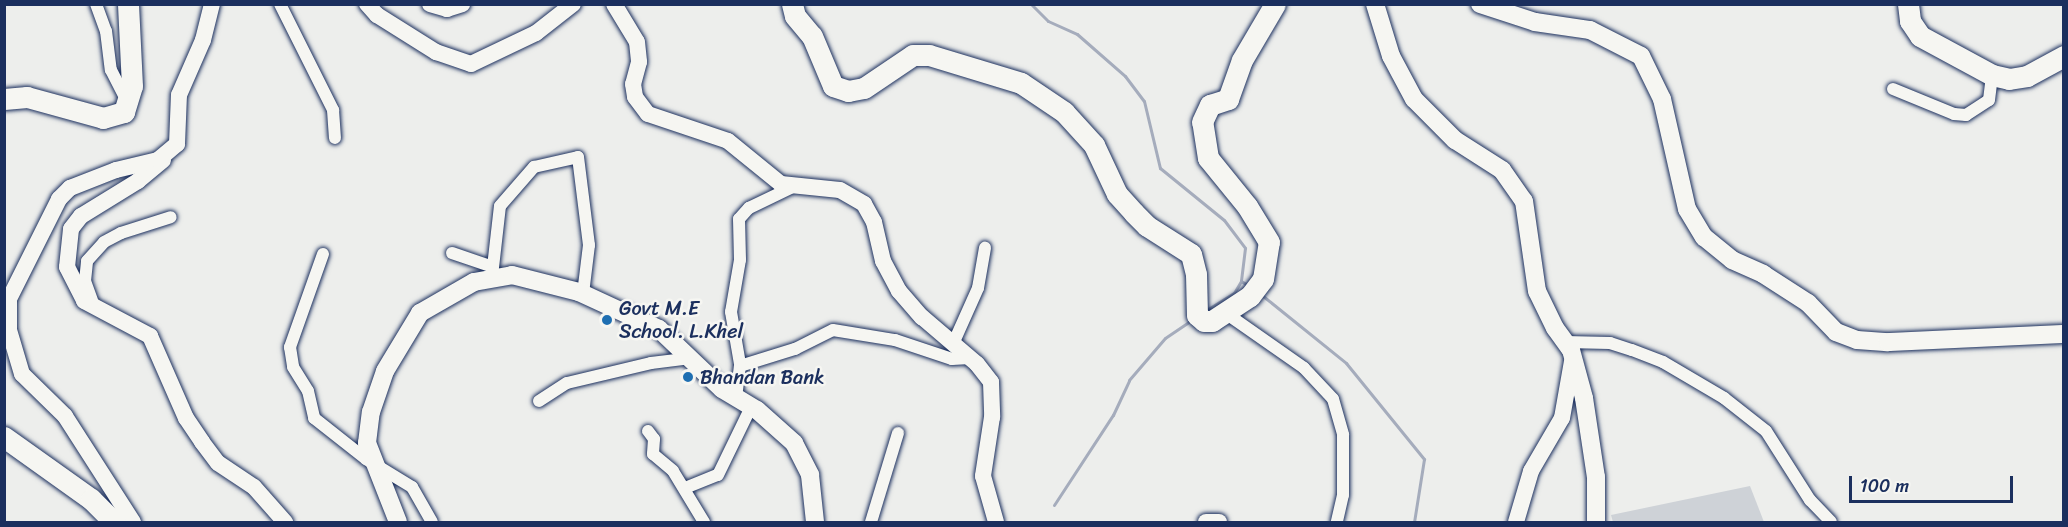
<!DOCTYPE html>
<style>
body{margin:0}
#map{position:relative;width:2068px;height:527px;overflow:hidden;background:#edeeec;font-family:Sriracha,sans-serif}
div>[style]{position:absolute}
.green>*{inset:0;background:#ced2d7}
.stream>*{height:3px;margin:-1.5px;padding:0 1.5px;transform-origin:1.5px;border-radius:1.5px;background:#a5acbc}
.roads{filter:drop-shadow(0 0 2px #1b2f5e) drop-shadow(0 0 2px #1b2f5e)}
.minor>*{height:12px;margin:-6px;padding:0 6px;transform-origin:6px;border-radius:6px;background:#f6f6f2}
.tertiary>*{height:16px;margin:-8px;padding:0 8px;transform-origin:8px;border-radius:8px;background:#f6f6f2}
.secondary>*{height:18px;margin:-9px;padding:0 9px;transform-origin:9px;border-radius:9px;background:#f6f6f2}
.trunk>*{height:21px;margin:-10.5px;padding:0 10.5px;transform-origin:10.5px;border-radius:10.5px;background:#f6f6f2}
.dots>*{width:16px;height:16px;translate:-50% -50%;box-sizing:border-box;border:3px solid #f6f6f2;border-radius:50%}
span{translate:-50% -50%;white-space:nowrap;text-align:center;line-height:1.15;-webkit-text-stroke:5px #f6f6f2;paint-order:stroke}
.poi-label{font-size:20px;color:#1b2f5e}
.left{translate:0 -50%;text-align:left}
.frame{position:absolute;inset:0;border:6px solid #1b2f5e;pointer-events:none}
.scale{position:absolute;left:1849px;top:476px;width:164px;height:27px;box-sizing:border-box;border:3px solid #1b2f5e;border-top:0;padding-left:8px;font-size:18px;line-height:21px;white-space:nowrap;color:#1b2f5e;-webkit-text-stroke:4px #f6f6f2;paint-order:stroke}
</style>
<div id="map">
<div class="green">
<div style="clip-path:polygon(1750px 486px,1764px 522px,1613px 522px,1611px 515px)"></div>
</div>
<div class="stream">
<div style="left:1031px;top:4px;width:24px;rotate:45deg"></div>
<div style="left:1048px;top:21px;width:32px;rotate:24deg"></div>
<div style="left:1077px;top:34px;width:64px;rotate:41.2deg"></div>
<div style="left:1125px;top:76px;width:31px;rotate:53deg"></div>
<div style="left:1144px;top:101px;width:69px;rotate:76.6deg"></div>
<div style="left:1160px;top:168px;width:82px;rotate:39.1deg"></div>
<div style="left:1224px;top:220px;width:35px;rotate:53deg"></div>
<div style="left:1245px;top:248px;width:33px;rotate:97deg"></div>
<div style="left:1241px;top:281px;width:6px;rotate:31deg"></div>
<div style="left:1263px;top:296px;width:107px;rotate:38.9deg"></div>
<div style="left:1346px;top:363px;width:124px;rotate:50.9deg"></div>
<div style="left:1424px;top:459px;width:64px;rotate:99deg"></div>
<div style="left:1205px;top:311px;width:34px;rotate:-32deg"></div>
<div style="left:1234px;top:293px;width:14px;rotate:-60deg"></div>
<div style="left:1054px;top:505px;width:108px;rotate:-56.8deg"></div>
<div style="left:1113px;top:415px;width:38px;rotate:-65deg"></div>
<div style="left:1129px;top:380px;width:55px;rotate:-49.4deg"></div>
<div style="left:1165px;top:338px;width:29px;rotate:-34deg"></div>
</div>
<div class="roads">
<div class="minor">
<div style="left:96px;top:4px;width:29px;rotate:70deg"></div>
<div style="left:106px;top:31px;width:39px;rotate:83deg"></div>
<div style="left:111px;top:70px;width:36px;rotate:63deg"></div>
<div style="left:280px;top:4px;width:119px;rotate:63.4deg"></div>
<div style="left:333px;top:110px;width:28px;rotate:86deg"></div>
<div style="left:1893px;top:89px;width:66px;rotate:22.3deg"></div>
<div style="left:1954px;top:114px;width:12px;rotate:5deg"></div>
<div style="left:1966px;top:115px;width:27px;rotate:-33deg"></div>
<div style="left:1989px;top:100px;width:25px;rotate:-83deg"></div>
<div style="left:452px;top:253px;width:43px;rotate:18.9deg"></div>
<div style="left:323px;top:254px;width:99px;rotate:109.5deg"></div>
<div style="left:290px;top:347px;width:20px;rotate:81deg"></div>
<div style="left:293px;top:367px;width:28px;rotate:58deg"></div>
<div style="left:308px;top:391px;width:28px;rotate:77deg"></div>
<div style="left:314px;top:418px;width:66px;rotate:38.3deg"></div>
<div style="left:366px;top:459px;width:54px;rotate:31.3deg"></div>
<div style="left:412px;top:487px;width:40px;rotate:60.3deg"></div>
<div style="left:492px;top:276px;width:70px;rotate:-83.5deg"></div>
<div style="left:500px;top:206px;width:52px;rotate:-48.9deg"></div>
<div style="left:534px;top:167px;width:45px;rotate:-12.8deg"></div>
<div style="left:578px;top:157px;width:89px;rotate:82.9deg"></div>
<div style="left:589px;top:245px;width:49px;rotate:97deg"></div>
<div style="left:93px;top:303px;width:23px;rotate:-110deg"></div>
<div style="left:85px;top:281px;width:20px;rotate:-84deg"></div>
<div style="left:87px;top:261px;width:25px;rotate:-48deg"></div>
<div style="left:104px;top:242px;width:19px;rotate:-28deg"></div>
<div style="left:121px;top:233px;width:52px;rotate:-17.7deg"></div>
<div style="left:1227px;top:314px;width:94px;rotate:35deg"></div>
<div style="left:1304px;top:368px;width:42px;rotate:46.9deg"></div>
<div style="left:1333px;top:399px;width:37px;rotate:74deg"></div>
<div style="left:1343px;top:435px;width:60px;rotate:90deg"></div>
<div style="left:1343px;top:495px;width:28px;rotate:103deg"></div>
<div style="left:1565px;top:342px;width:45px;rotate:1.3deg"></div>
<div style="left:1610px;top:343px;width:23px;rotate:18deg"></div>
<div style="left:1632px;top:350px;width:33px;rotate:21deg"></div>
<div style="left:1663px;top:362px;width:71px;rotate:30.5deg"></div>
<div style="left:1724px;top:398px;width:53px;rotate:38.2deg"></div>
<div style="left:1766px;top:431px;width:82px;rotate:57.5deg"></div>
<div style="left:1810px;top:500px;width:30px;rotate:46deg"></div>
<div style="left:953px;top:344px;width:61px;rotate:-65.9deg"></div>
<div style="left:978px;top:288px;width:41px;rotate:-80.1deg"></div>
<div style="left:740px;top:366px;width:58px;rotate:-17.2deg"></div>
<div style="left:795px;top:349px;width:42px;rotate:-26.6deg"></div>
<div style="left:833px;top:330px;width:63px;rotate:9.2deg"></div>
<div style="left:895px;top:340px;width:60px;rotate:18.4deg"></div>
<div style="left:952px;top:359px;width:18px;rotate:-3deg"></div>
<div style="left:736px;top:398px;width:34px;rotate:-83deg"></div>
<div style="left:740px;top:364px;width:53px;rotate:-99.8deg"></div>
<div style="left:731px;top:312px;width:53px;rotate:-80.2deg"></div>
<div style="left:740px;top:260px;width:41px;rotate:-91.4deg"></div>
<div style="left:739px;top:219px;width:15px;rotate:-48deg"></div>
<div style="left:749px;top:208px;width:51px;rotate:-25.6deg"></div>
<div style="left:539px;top:401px;width:33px;rotate:-33deg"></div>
<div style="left:567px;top:383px;width:86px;rotate:-13.4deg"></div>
<div style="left:651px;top:363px;width:38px;rotate:-7deg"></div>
<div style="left:648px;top:431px;width:10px;rotate:53deg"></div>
<div style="left:654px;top:439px;width:15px;rotate:94deg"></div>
<div style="left:653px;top:454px;width:26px;rotate:40deg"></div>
<div style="left:673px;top:471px;width:60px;rotate:58.7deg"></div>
<div style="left:685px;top:488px;width:35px;rotate:-22deg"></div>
<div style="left:718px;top:475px;width:76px;rotate:-64.1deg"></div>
<div style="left:871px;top:522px;width:93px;rotate:-73.1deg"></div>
</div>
<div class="tertiary">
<div style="left:367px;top:4px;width:15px;rotate:48deg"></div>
<div style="left:377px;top:15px;width:70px;rotate:32.1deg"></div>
<div style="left:436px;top:52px;width:37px;rotate:19deg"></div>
<div style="left:471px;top:64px;width:72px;rotate:-25.5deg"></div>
<div style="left:536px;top:33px;width:47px;rotate:-38.1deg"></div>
<div style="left:430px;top:4px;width:18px;rotate:16deg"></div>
<div style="left:447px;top:9px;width:16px;rotate:-18deg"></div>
<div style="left:614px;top:4px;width:44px;rotate:58.8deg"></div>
<div style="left:637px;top:42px;width:20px;rotate:84deg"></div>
<div style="left:639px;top:62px;width:23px;rotate:105deg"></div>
<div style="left:633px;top:84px;width:13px;rotate:81deg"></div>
<div style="left:635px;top:97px;width:21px;rotate:53deg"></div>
<div style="left:648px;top:114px;width:84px;rotate:18.6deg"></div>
<div style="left:728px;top:141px;width:68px;rotate:39.1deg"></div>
<div style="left:781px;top:184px;width:59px;rotate:5.8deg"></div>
<div style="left:840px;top:190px;width:28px;rotate:30deg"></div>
<div style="left:864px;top:204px;width:21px;rotate:61deg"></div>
<div style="left:874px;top:222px;width:40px;rotate:77deg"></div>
<div style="left:883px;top:261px;width:34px;rotate:62deg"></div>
<div style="left:899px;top:291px;width:35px;rotate:49deg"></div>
<div style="left:922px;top:317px;width:72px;rotate:40.5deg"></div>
<div style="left:977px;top:364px;width:23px;rotate:52deg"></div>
<div style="left:991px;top:382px;width:35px;rotate:88deg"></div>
<div style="left:992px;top:417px;width:60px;rotate:98.7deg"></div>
<div style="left:983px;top:476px;width:48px;rotate:74.2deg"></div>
<div style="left:163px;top:160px;width:33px;rotate:140deg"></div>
<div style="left:138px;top:181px;width:67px;rotate:148.4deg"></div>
<div style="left:81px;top:216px;width:16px;rotate:128deg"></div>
<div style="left:71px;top:229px;width:38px;rotate:96deg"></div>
<div style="left:67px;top:267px;width:38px;rotate:63deg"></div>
<div style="left:84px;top:301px;width:75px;rotate:27.9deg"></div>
<div style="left:150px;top:336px;width:90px;rotate:66.3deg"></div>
<div style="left:186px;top:418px;width:29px;rotate:56deg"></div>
<div style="left:202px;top:442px;width:26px;rotate:53deg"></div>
<div style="left:218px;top:463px;width:43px;rotate:33.7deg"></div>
<div style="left:254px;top:487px;width:47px;rotate:48.5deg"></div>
<div style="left:133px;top:522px;width:126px;rotate:-122.7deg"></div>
<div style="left:65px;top:416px;width:60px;rotate:-135.7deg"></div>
<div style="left:22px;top:374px;width:46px;rotate:-106.5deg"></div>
<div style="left:9px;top:330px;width:31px;rotate:-90deg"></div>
<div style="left:9px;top:299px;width:112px;rotate:-63.4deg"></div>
<div style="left:59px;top:199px;width:16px;rotate:-45deg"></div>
<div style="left:70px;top:188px;width:49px;rotate:-21.4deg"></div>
<div style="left:116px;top:170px;width:43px;rotate:-13.4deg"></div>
<div style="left:158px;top:160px;width:25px;rotate:-40deg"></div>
<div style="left:177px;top:144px;width:49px;rotate:-87.7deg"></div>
<div style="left:179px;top:95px;width:60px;rotate:-66.4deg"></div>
<div style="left:203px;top:40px;width:37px;rotate:-76deg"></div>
<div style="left:1206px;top:522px;width:13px"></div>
<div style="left:1516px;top:522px;width:53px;rotate:-73.6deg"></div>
<div style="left:1531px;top:471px;width:61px;rotate:-59.7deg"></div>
<div style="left:1562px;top:418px;width:58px;rotate:-80deg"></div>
</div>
<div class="secondary">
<div style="left:1375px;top:4px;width:54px;rotate:72.9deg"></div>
<div style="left:1391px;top:56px;width:49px;rotate:61.9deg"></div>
<div style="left:1414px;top:99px;width:58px;rotate:45deg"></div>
<div style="left:1455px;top:140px;width:56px;rotate:32.6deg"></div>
<div style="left:1502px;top:170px;width:38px;rotate:55deg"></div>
<div style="left:1524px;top:201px;width:91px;rotate:81.8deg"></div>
<div style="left:1537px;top:291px;width:41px;rotate:64.1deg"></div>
<div style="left:1555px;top:328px;width:27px;rotate:54deg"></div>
<div style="left:1571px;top:350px;width:50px;rotate:74.8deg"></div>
<div style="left:1584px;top:398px;width:80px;rotate:81.4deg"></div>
<div style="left:1596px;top:477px;width:45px;rotate:90deg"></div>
<div style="left:1480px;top:4px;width:58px;rotate:18.1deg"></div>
<div style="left:1535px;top:22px;width:56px;rotate:8.3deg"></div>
<div style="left:1590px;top:30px;width:57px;rotate:27deg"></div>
<div style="left:1641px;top:56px;width:48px;rotate:64deg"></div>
<div style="left:1662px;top:99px;width:113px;rotate:77.2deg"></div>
<div style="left:1687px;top:209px;width:33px;rotate:59deg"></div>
<div style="left:1704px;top:237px;width:36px;rotate:39deg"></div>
<div style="left:1732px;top:260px;width:34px;rotate:24deg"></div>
<div style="left:1763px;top:274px;width:54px;rotate:32.8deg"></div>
<div style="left:1808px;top:303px;width:40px;rotate:46deg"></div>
<div style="left:1836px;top:332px;width:22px;rotate:21deg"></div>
<div style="left:1857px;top:340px;width:31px;rotate:4deg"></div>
<div style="left:1888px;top:342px;width:176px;rotate:-2.6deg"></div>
<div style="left:398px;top:522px;width:85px;rotate:-111.4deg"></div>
<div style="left:367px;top:443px;width:31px;rotate:-83deg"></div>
<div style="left:371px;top:412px;width:43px;rotate:-71.1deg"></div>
<div style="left:385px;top:371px;width:68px;rotate:-58.9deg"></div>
<div style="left:420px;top:313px;width:62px;rotate:-29.9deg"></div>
<div style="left:474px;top:282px;width:39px;rotate:-10deg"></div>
<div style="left:512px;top:275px;width:69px;rotate:14.2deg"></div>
<div style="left:579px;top:292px;width:88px;rotate:24.8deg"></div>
<div style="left:659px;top:329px;width:87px;rotate:43.6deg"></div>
<div style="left:722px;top:389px;width:41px;rotate:31deg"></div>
<div style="left:757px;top:410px;width:50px;rotate:41.7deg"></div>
<div style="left:794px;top:443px;width:36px;rotate:63deg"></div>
<div style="left:810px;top:475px;width:47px;rotate:83.9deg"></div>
</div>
<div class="trunk">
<div style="left:792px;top:4px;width:12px;rotate:76deg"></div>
<div style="left:795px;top:16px;width:26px;rotate:50deg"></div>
<div style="left:812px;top:36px;width:54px;rotate:67.2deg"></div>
<div style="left:833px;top:86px;width:16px;rotate:18deg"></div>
<div style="left:848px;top:91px;width:16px;rotate:-11deg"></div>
<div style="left:864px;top:88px;width:59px;rotate:-34deg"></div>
<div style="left:913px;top:55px;width:16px"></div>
<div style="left:929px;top:55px;width:96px;rotate:16.9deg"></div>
<div style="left:1021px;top:83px;width:52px;rotate:34deg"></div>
<div style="left:1064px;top:112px;width:45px;rotate:47.7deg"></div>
<div style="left:1094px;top:145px;width:54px;rotate:64.9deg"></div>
<div style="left:1117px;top:194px;width:25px;rotate:48deg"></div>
<div style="left:1134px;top:213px;width:18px;rotate:45deg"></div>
<div style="left:1147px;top:226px;width:52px;rotate:32.5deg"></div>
<div style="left:1191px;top:254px;width:21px;rotate:76deg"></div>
<div style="left:1196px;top:274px;width:41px;rotate:88.6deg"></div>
<div style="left:1197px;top:315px;width:9px;rotate:41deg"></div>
<div style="left:1204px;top:321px;width:8px"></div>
<div style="left:1212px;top:321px;width:45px;rotate:-33.3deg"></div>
<div style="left:1250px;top:296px;width:21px;rotate:-53deg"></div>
<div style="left:1263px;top:279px;width:37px;rotate:-81deg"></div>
<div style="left:1269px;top:242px;width:42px;rotate:-121.4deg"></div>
<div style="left:1247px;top:206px;width:62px;rotate:-129.1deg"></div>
<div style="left:1208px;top:158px;width:36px;rotate:-99deg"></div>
<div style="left:1202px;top:122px;width:19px;rotate:-65deg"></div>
<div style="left:1210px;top:105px;width:19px;rotate:-18deg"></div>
<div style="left:1228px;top:99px;width:41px;rotate:-70.3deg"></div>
<div style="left:1242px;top:60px;width:65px;rotate:-59.5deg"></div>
<div style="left:1908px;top:4px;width:17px;rotate:83deg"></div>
<div style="left:1910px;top:21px;width:18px;rotate:56deg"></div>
<div style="left:1920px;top:36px;width:82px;rotate:28.4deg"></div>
<div style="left:1992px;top:75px;width:17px;rotate:13deg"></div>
<div style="left:2009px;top:79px;width:18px;rotate:-9deg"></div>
<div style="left:2027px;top:76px;width:42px;rotate:-28.4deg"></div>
<div style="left:4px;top:99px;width:23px;rotate:-5deg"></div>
<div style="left:27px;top:97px;width:79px;rotate:15.4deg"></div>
<div style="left:103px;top:118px;width:22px;rotate:-16deg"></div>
<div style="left:124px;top:112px;width:27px;rotate:-73deg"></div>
<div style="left:132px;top:86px;width:82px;rotate:-92.8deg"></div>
<div style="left:4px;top:437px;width:107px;rotate:35.5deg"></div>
<div style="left:91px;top:499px;width:33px;rotate:45deg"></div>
</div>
</div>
<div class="dots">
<div style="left:607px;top:320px;background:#1f6fb2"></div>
<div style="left:688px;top:377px;background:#1f6fb2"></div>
</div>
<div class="poi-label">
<span class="left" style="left:619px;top:320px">Govt M.E<br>School. L.Khel</span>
<span class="left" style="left:700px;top:377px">Bhandan Bank</span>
</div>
<div class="frame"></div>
<div class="scale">100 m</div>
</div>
